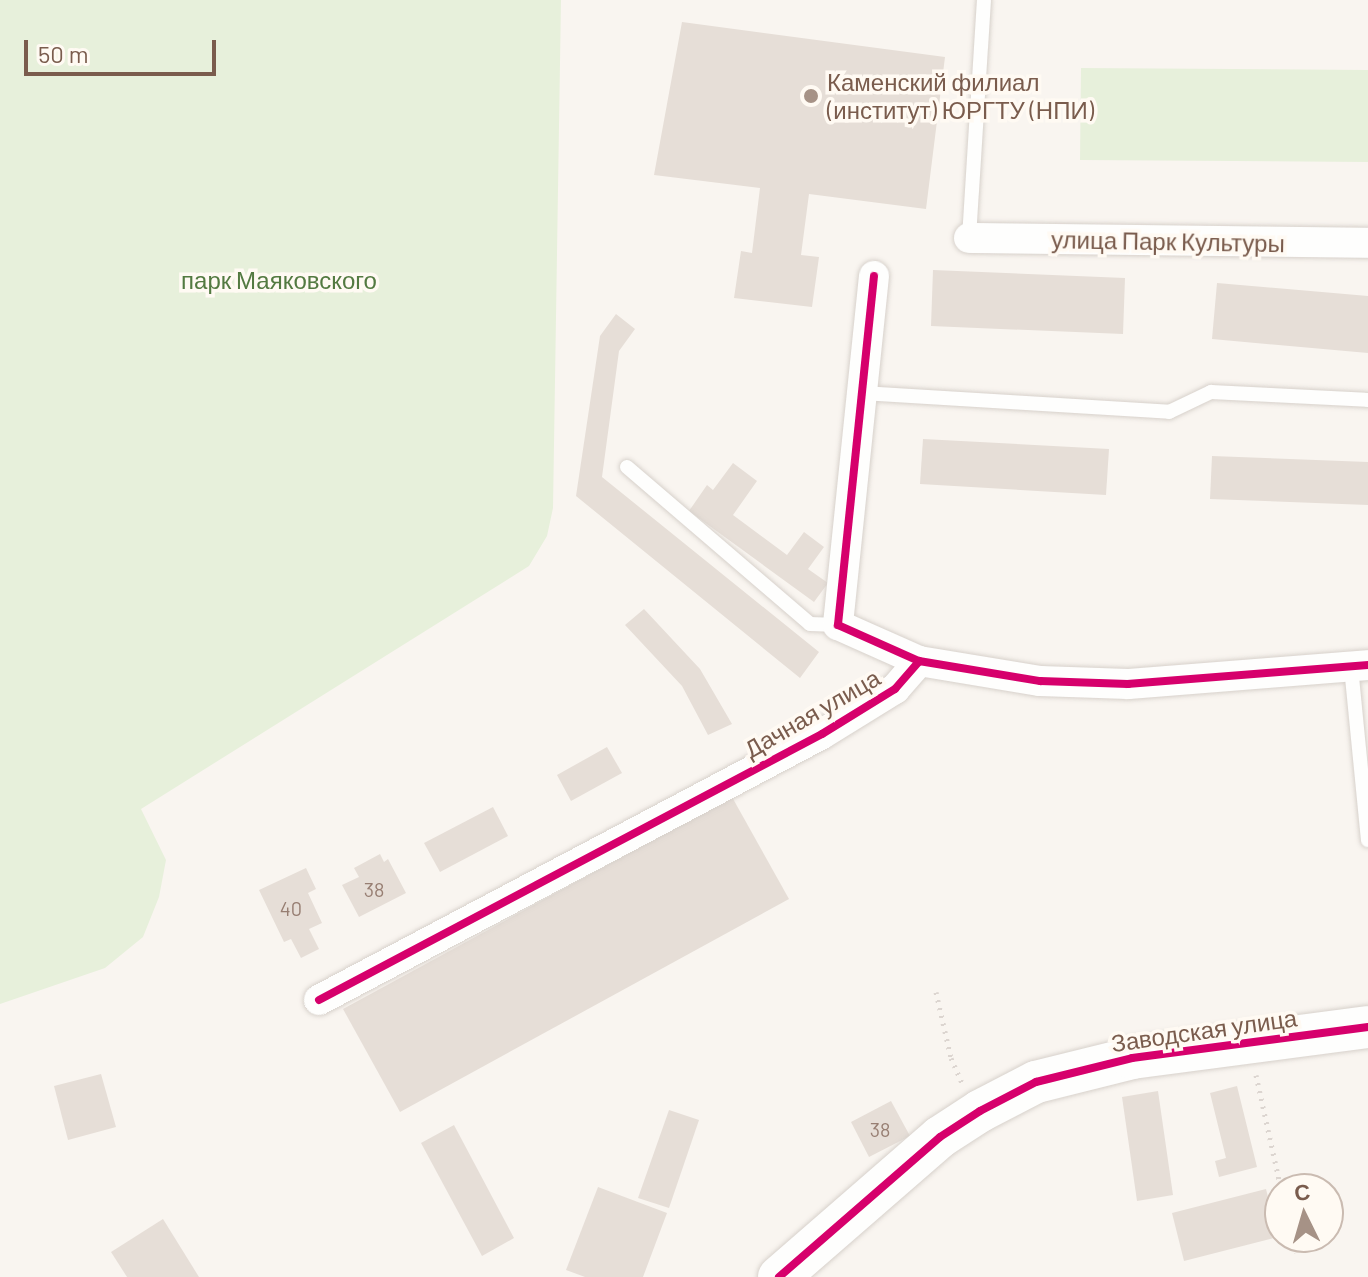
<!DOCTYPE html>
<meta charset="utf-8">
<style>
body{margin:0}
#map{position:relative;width:1368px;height:1277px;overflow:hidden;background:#f9f5f0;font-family:Barlow,sans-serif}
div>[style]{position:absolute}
.green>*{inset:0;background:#e7f0db}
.building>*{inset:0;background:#e6ded7}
.path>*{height:5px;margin-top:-2.5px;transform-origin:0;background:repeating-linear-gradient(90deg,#dcd5d0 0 2px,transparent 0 8px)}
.roads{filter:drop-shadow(0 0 2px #d7d1cb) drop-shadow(0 0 2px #d7d1cb)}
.lane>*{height:14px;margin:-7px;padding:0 7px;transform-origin:7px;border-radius:7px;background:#fefefd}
.street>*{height:30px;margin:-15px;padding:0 15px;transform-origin:15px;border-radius:15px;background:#fefefd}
.secondary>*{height:42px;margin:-21px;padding:0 21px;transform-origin:21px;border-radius:21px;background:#fefefd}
.cycleway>*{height:8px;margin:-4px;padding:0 4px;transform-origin:4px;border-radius:4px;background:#d6006c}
.dots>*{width:22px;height:22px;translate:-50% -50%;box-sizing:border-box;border:4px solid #fffaf3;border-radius:50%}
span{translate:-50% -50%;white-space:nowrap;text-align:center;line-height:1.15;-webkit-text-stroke:7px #fffaf3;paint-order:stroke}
.number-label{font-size:20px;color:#977e72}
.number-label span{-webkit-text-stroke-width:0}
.poi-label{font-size:24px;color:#7a5c4d}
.left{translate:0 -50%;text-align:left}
.street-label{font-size:24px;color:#7a5c4d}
.park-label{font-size:24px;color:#537a41}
.north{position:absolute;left:1264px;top:1173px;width:80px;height:80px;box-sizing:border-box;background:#fffaf3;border:2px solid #cabbb1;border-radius:50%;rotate:355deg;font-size:22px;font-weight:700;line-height:32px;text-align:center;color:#7a5c4d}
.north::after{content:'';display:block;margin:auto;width:28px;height:36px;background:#a69286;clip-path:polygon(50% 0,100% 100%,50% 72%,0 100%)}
.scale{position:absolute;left:24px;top:40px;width:192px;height:36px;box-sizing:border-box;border:4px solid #7a5c4d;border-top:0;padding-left:10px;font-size:24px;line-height:28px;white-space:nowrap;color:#7a5c4d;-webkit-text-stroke:6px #fffaf3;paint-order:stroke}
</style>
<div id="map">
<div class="green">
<div style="clip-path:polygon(0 0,561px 0,553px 508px,547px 536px,529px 566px,141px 809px,166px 860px,159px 897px,143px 937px,105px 968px,0 1004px)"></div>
<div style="clip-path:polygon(1081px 68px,1368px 70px,1368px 162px,1080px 160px)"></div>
</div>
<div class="building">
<div style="clip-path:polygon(682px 22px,945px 57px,926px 209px,809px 194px,801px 255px,819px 257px,812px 307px,734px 298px,741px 251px,752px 253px,760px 188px,654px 175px)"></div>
<div style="clip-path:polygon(933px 270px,1125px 278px,1123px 334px,931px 326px)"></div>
<div style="clip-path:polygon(1217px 283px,1368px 296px,1368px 353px,1212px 339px)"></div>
<div style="clip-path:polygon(616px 314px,635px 329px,619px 351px,602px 477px,819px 652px,800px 678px,576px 496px,600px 336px)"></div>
<div style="clip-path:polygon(923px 439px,1109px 449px,1106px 495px,920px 484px)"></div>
<div style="clip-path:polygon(1212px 456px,1368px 462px,1368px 505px,1210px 499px)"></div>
<div style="clip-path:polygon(733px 463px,757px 481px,733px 515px,787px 555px,804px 532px,824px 547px,808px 569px,828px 583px,814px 602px,689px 511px,707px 485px,713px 490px)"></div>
<div style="clip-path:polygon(644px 609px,700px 669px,732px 724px,708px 735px,682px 686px,625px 625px)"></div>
<div style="clip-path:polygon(607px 747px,622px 773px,571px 801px,557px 775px)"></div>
<div style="clip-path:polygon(732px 797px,789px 899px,400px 1112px,343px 1009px)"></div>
<div style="clip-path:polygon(493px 807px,508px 836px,440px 872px,424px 843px)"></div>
<div style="clip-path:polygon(380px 854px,384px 862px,388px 859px,406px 893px,359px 917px,342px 885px,359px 877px,354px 868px)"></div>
<div style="clip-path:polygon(306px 868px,316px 889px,308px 893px,322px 923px,309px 929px,319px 949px,301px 958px,291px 939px,284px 942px,259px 890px)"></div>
<div style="clip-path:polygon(101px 1074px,116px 1127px,68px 1140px,54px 1086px)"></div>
<div style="clip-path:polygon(1237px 1086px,1257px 1167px,1219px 1177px,1215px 1161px,1226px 1158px,1210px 1093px)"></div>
<div style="clip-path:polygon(1158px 1091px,1173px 1195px,1137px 1201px,1122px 1097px)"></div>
<div style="clip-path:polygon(891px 1101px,910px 1136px,869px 1157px,851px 1122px)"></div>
<div style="clip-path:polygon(669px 1110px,699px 1120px,669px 1208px,638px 1198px)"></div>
<div style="clip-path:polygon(454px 1125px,514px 1238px,482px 1256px,421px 1143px)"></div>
<div style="clip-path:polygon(598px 1187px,667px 1213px,643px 1277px,585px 1277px,566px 1270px)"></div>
<div style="clip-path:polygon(1266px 1189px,1278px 1237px,1184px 1261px,1172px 1213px)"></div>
<div style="clip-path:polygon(163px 1219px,199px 1277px,127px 1277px,111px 1252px)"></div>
</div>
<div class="path">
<div style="left:936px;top:992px;width:68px;rotate:77.2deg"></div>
<div style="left:951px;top:1058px;width:27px;rotate:66deg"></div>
<div style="left:1256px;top:1075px;width:117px;rotate:77.6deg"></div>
<div style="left:1292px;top:1237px;width:16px;rotate:79deg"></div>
</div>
<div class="roads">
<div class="lane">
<div style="left:969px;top:238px;width:238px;rotate:-86.4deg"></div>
<div style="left:862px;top:393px;width:308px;rotate:3.5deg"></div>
<div style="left:1169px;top:412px;width:47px;rotate:-25.5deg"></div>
<div style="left:1211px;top:392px;width:157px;rotate:2.9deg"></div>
<div style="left:627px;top:467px;width:241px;rotate:40.6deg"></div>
<div style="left:810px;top:624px;width:28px;rotate:2deg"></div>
<div style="left:1351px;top:667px;width:174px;rotate:84.4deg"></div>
</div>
<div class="street">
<div style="left:969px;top:238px;width:399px;rotate:0.7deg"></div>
<div style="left:874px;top:276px;width:351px;rotate:95.9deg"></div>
<div style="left:838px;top:625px;width:89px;rotate:24deg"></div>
<div style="left:319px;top:1000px;width:569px;rotate:-27.87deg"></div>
<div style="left:822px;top:734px;width:86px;rotate:-31.7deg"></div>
<div style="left:895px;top:689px;width:37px;rotate:-49deg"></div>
<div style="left:919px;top:661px;width:123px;rotate:9.4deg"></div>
<div style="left:1040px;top:681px;width:88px;rotate:2deg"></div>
<div style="left:1128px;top:684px;width:241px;rotate:-4.5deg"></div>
</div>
<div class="secondary">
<div style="left:779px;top:1277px;width:213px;rotate:-41deg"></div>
<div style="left:940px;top:1137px;width:48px;rotate:-33deg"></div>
<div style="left:980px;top:1111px;width:63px;rotate:-27.4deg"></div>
<div style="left:1036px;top:1082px;width:99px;rotate:-14deg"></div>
<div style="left:1132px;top:1058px;width:238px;rotate:-7.5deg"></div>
</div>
</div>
<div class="cycleway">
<div style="left:874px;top:276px;width:351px;rotate:95.9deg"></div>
<div style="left:838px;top:625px;width:89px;rotate:24deg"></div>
<div style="left:319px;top:1000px;width:569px;rotate:-27.87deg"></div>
<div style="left:822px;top:734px;width:86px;rotate:-31.7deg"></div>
<div style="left:895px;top:689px;width:37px;rotate:-49deg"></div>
<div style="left:919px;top:661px;width:123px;rotate:9.4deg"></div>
<div style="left:1040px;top:681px;width:88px;rotate:2deg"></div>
<div style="left:1128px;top:684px;width:241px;rotate:-4.5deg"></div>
<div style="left:779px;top:1277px;width:213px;rotate:-41deg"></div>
<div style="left:940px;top:1137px;width:48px;rotate:-33deg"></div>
<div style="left:980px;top:1111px;width:63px;rotate:-27.4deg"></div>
<div style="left:1036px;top:1082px;width:99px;rotate:-14deg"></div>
<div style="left:1132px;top:1058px;width:238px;rotate:-7.5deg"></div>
</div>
<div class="dots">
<div style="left:811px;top:96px;background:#a69286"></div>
</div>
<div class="number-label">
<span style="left:374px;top:889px">38</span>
<span style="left:291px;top:908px">40</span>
<span style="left:880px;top:1129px">38</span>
</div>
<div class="poi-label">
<span class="left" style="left:827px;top:96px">Каменский филиал<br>(институт) ЮРГТУ (НПИ)</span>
</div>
<div class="street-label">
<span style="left:1168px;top:241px;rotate:1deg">улица Парк Культуры</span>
<span style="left:812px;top:713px;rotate:-30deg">Дачная улица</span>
<span style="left:1204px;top:1030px;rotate:-8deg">Заводская улица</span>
</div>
<div class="park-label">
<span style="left:279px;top:280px">парк Маяковского</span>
</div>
<div class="north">С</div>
<div class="scale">50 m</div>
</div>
